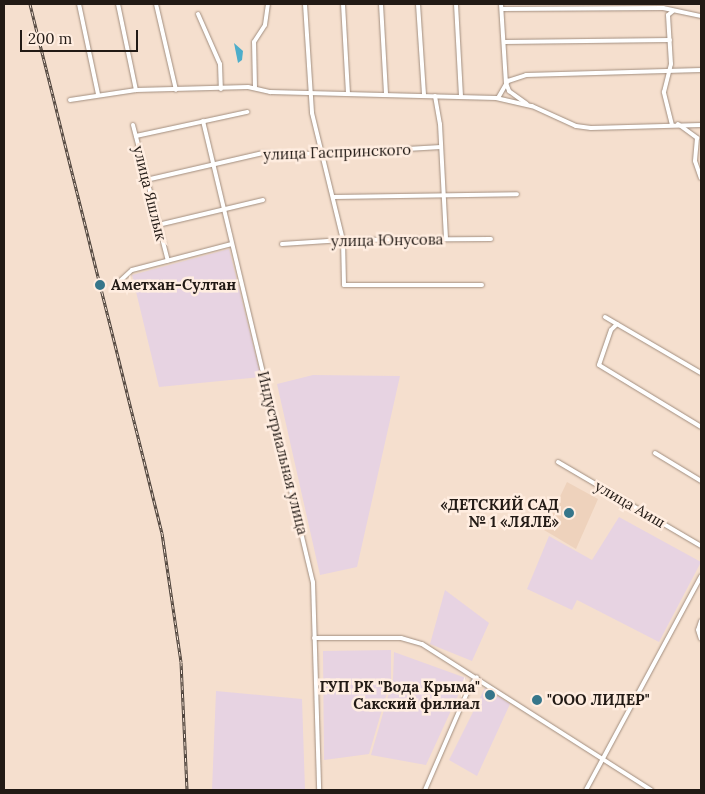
<!DOCTYPE html>
<meta charset="utf-8">
<style>
body{margin:0}
#map{position:relative;width:705px;height:794px;overflow:hidden;background:#f5dfce;font-family:Lora,serif}
div>[style]{position:absolute}
.built>*{inset:0;background:#eed2bc}
.industrial>*{inset:0;background:#e7d3e2}
.water>*{inset:0;background:#4dadca}
.roads{filter:drop-shadow(0 0 1px #a28e7f) drop-shadow(0 0 1px #a28e7f)}
.minor>*{height:4px;margin:-2px;padding:0 2px;transform-origin:2px;border-radius:2px;background:#fff}
.rail>*{height:3px;margin-top:-1.5px;transform-origin:0;background:repeating-linear-gradient(90deg,#ffede0 0 4px,#4b4039 0 8px);box-sizing:border-box;border-block:1px solid #4b4039}
.dots>*{width:14px;height:14px;translate:-50% -50%;box-sizing:border-box;border:2px solid #ffede0;border-radius:50%}
span{translate:-50% -50%;white-space:nowrap;text-align:center;line-height:1.15;-webkit-text-stroke:5px #ffede0;paint-order:stroke}
.street-label{font-size:15px;color:#221a15}
.poi-label{font-size:15px;color:#221a15;font-weight:700}
.left{translate:0 -50%;text-align:left}
.right{translate:-100% -50%;text-align:right}
.frame{position:absolute;inset:0;border:5px solid #221a15;pointer-events:none}
.scale{position:absolute;left:20px;top:30px;width:118px;height:22px;box-sizing:border-box;border:2px solid #221a15;border-top:0;padding-left:6px;font-size:15px;line-height:18px;white-space:nowrap;color:#221a15;-webkit-text-stroke:4px #ffede0;paint-order:stroke}
</style>
<div id="map">
<div class="built">
<div style="clip-path:polygon(567px 482px,598px 499px,576px 549px,544px 530px)"></div>
</div>
<div class="industrial">
<div style="clip-path:polygon(229px 249px,261px 377px,159px 387px,132px 275px)"></div>
<div style="clip-path:polygon(313px 375px,400px 376px,357px 567px,320px 575px,277px 384px)"></div>
<div style="clip-path:polygon(619px 517px,701px 562px,659px 642px,577px 600px,572px 610px,527px 589px,549px 536px,592px 560px)"></div>
<div style="clip-path:polygon(445px 590px,489px 623px,472px 661px,430px 644px)"></div>
<div style="clip-path:polygon(391px 650px,391px 679px,369px 754px,324px 760px,323px 651px)"></div>
<div style="clip-path:polygon(394px 652px,466px 678px,426px 765px,371px 755px,393px 679px)"></div>
<div style="clip-path:polygon(485px 688px,510px 704px,477px 776px,449px 760px)"></div>
<div style="clip-path:polygon(216px 691px,302px 699px,305px 790px,212px 790px)"></div>
</div>
<div class="water">
<div style="clip-path:polygon(234px 43px,243px 51px,242px 60px,238px 63px)"></div>
</div>
<div class="roads">
<div class="minor">
<div style="left:79px;top:4px;width:92px;rotate:78.1deg"></div>
<div style="left:118px;top:4px;width:88px;rotate:78.2deg"></div>
<div style="left:156px;top:4px;width:88px;rotate:76.9deg"></div>
<div style="left:305px;top:4px;width:109px;rotate:86.3deg"></div>
<div style="left:312px;top:113px;width:131px;rotate:76.3deg"></div>
<div style="left:343px;top:240px;width:45px;rotate:88.7deg"></div>
<div style="left:344px;top:285px;width:138px"></div>
<div style="left:343px;top:4px;width:90px;rotate:86.8deg"></div>
<div style="left:381px;top:4px;width:90px;rotate:86.8deg"></div>
<div style="left:418px;top:4px;width:91px;rotate:86.2deg"></div>
<div style="left:456px;top:4px;width:92px;rotate:86.9deg"></div>
<div style="left:501px;top:4px;width:79px;rotate:86.4deg"></div>
<div style="left:506px;top:83px;width:9px;rotate:69deg"></div>
<div style="left:509px;top:91px;width:22px;rotate:36deg"></div>
<div style="left:502px;top:9px;width:161px;rotate:-0.4deg"></div>
<div style="left:663px;top:8px;width:39px;rotate:12deg"></div>
<div style="left:198px;top:14px;width:55px;rotate:66.3deg"></div>
<div style="left:220px;top:64px;width:25px;rotate:88deg"></div>
<div style="left:504px;top:42px;width:166px;rotate:-0.7deg"></div>
<div style="left:255px;top:88px;width:46px;rotate:-91.2deg"></div>
<div style="left:254px;top:42px;width:20px;rotate:-57deg"></div>
<div style="left:265px;top:25px;width:21px;rotate:-82deg"></div>
<div style="left:435px;top:96px;width:28px;rotate:80deg"></div>
<div style="left:440px;top:124px;width:115px;rotate:87deg"></div>
<div style="left:498px;top:98px;width:20px;rotate:-60deg"></div>
<div style="left:508px;top:81px;width:19px;rotate:-18deg"></div>
<div style="left:526px;top:75px;width:175px;rotate:-1.6deg"></div>
<div style="left:70px;top:100px;width:67px;rotate:-8.6deg"></div>
<div style="left:136px;top:90px;width:112px;rotate:-1.5deg"></div>
<div style="left:248px;top:87px;width:23px;rotate:13deg"></div>
<div style="left:270px;top:92px;width:226px;rotate:1.5deg"></div>
<div style="left:496px;top:98px;width:37px;rotate:13deg"></div>
<div style="left:532px;top:106px;width:48px;rotate:24.4deg"></div>
<div style="left:576px;top:126px;width:15px;rotate:8deg"></div>
<div style="left:591px;top:128px;width:110px;rotate:-1.6deg"></div>
<div style="left:203px;top:121px;width:474px;rotate:76.6deg"></div>
<div style="left:313px;top:582px;width:208px;rotate:88.3deg"></div>
<div style="left:678px;top:124px;width:24px;rotate:36deg"></div>
<div style="left:697px;top:138px;width:23px;rotate:95deg"></div>
<div style="left:695px;top:161px;width:18px;rotate:71deg"></div>
<div style="left:133px;top:125px;width:140px;rotate:75.6deg"></div>
<div style="left:672px;top:125px;width:34px;rotate:-104deg"></div>
<div style="left:664px;top:92px;width:29px;rotate:-76deg"></div>
<div style="left:671px;top:64px;width:49px;rotate:-93.5deg"></div>
<div style="left:668px;top:15px;width:6px;rotate:-39deg"></div>
<div style="left:136px;top:136px;width:114px;rotate:-12.2deg"></div>
<div style="left:146px;top:180px;width:120px;rotate:-13deg"></div>
<div style="left:263px;top:153px;width:60px;rotate:1deg"></div>
<div style="left:323px;top:154px;width:118px;rotate:-3.4deg"></div>
<div style="left:334px;top:197px;width:183px;rotate:-0.9deg"></div>
<div style="left:158px;top:225px;width:108px;rotate:-13.4deg"></div>
<div style="left:282px;top:244px;width:61px;rotate:-3.8deg"></div>
<div style="left:343px;top:240px;width:148px;rotate:-0.4deg"></div>
<div style="left:120px;top:281px;width:16px;rotate:-43deg"></div>
<div style="left:132px;top:270px;width:103px;rotate:-14.6deg"></div>
<div style="left:605px;top:317px;width:111px;rotate:30.3deg"></div>
<div style="left:617px;top:324px;width:8px;rotate:135deg"></div>
<div style="left:611px;top:330px;width:37px;rotate:109deg"></div>
<div style="left:599px;top:365px;width:119px;rotate:31.3deg"></div>
<div style="left:655px;top:453px;width:54px;rotate:31.3deg"></div>
<div style="left:558px;top:462px;width:166px;rotate:30.4deg"></div>
<div style="left:701px;top:621px;width:9px;rotate:108deg"></div>
<div style="left:698px;top:630px;width:9px;rotate:72deg"></div>
<div style="left:314px;top:638px;width:87px"></div>
<div style="left:401px;top:638px;width:22px;rotate:16deg"></div>
<div style="left:422px;top:644px;width:272px;rotate:32.5deg"></div>
<div style="left:425px;top:790px;width:113px;rotate:-66.6deg"></div>
<div style="left:470px;top:686px;width:11px;rotate:-52deg"></div>
<div style="left:586px;top:790px;width:243px;rotate:-61.7deg"></div>
</div>
</div>
<div class="rail">
<div style="left:30px;top:4px;width:545px;rotate:75.99deg"></div>
<div style="left:162px;top:533px;width:130px;rotate:81.6deg"></div>
<div style="left:181px;top:662px;width:128px;rotate:87.3deg"></div>
</div>
<div class="dots">
<div style="left:100px;top:285px;background:#36768a"></div>
<div style="left:569px;top:513px;background:#36768a"></div>
<div style="left:490px;top:695px;background:#36768a"></div>
<div style="left:537px;top:700px;background:#36768a"></div>
</div>
<div class="street-label">
<span style="left:337px;top:152px;rotate:-2deg">улица Гаспринского</span>
<span style="left:150px;top:193px;rotate:76deg">улица Яшлык</span>
<span style="left:387px;top:240px;rotate:-1deg">улица Юнусова</span>
<span style="left:283px;top:453px;rotate:76deg">Индустриальная улица</span>
<span style="left:630px;top:504px;rotate:30deg">улица Аиш</span>
</div>
<div class="poi-label">
<span class="left" style="left:111px;top:285px">Аметхан-Султан</span>
<span class="right" style="left:559px;top:513px">«ДЕТСКИЙ САД<br>№ 1 «ЛЯЛЕ»</span>
<span class="right" style="left:480px;top:695px">ГУП РК "Вода Крыма"<br>Сакский филиал</span>
<span class="left" style="left:547px;top:700px">"ООО ЛИДЕР"</span>
</div>
<div class="frame"></div>
<div class="scale">200 m</div>
</div>
